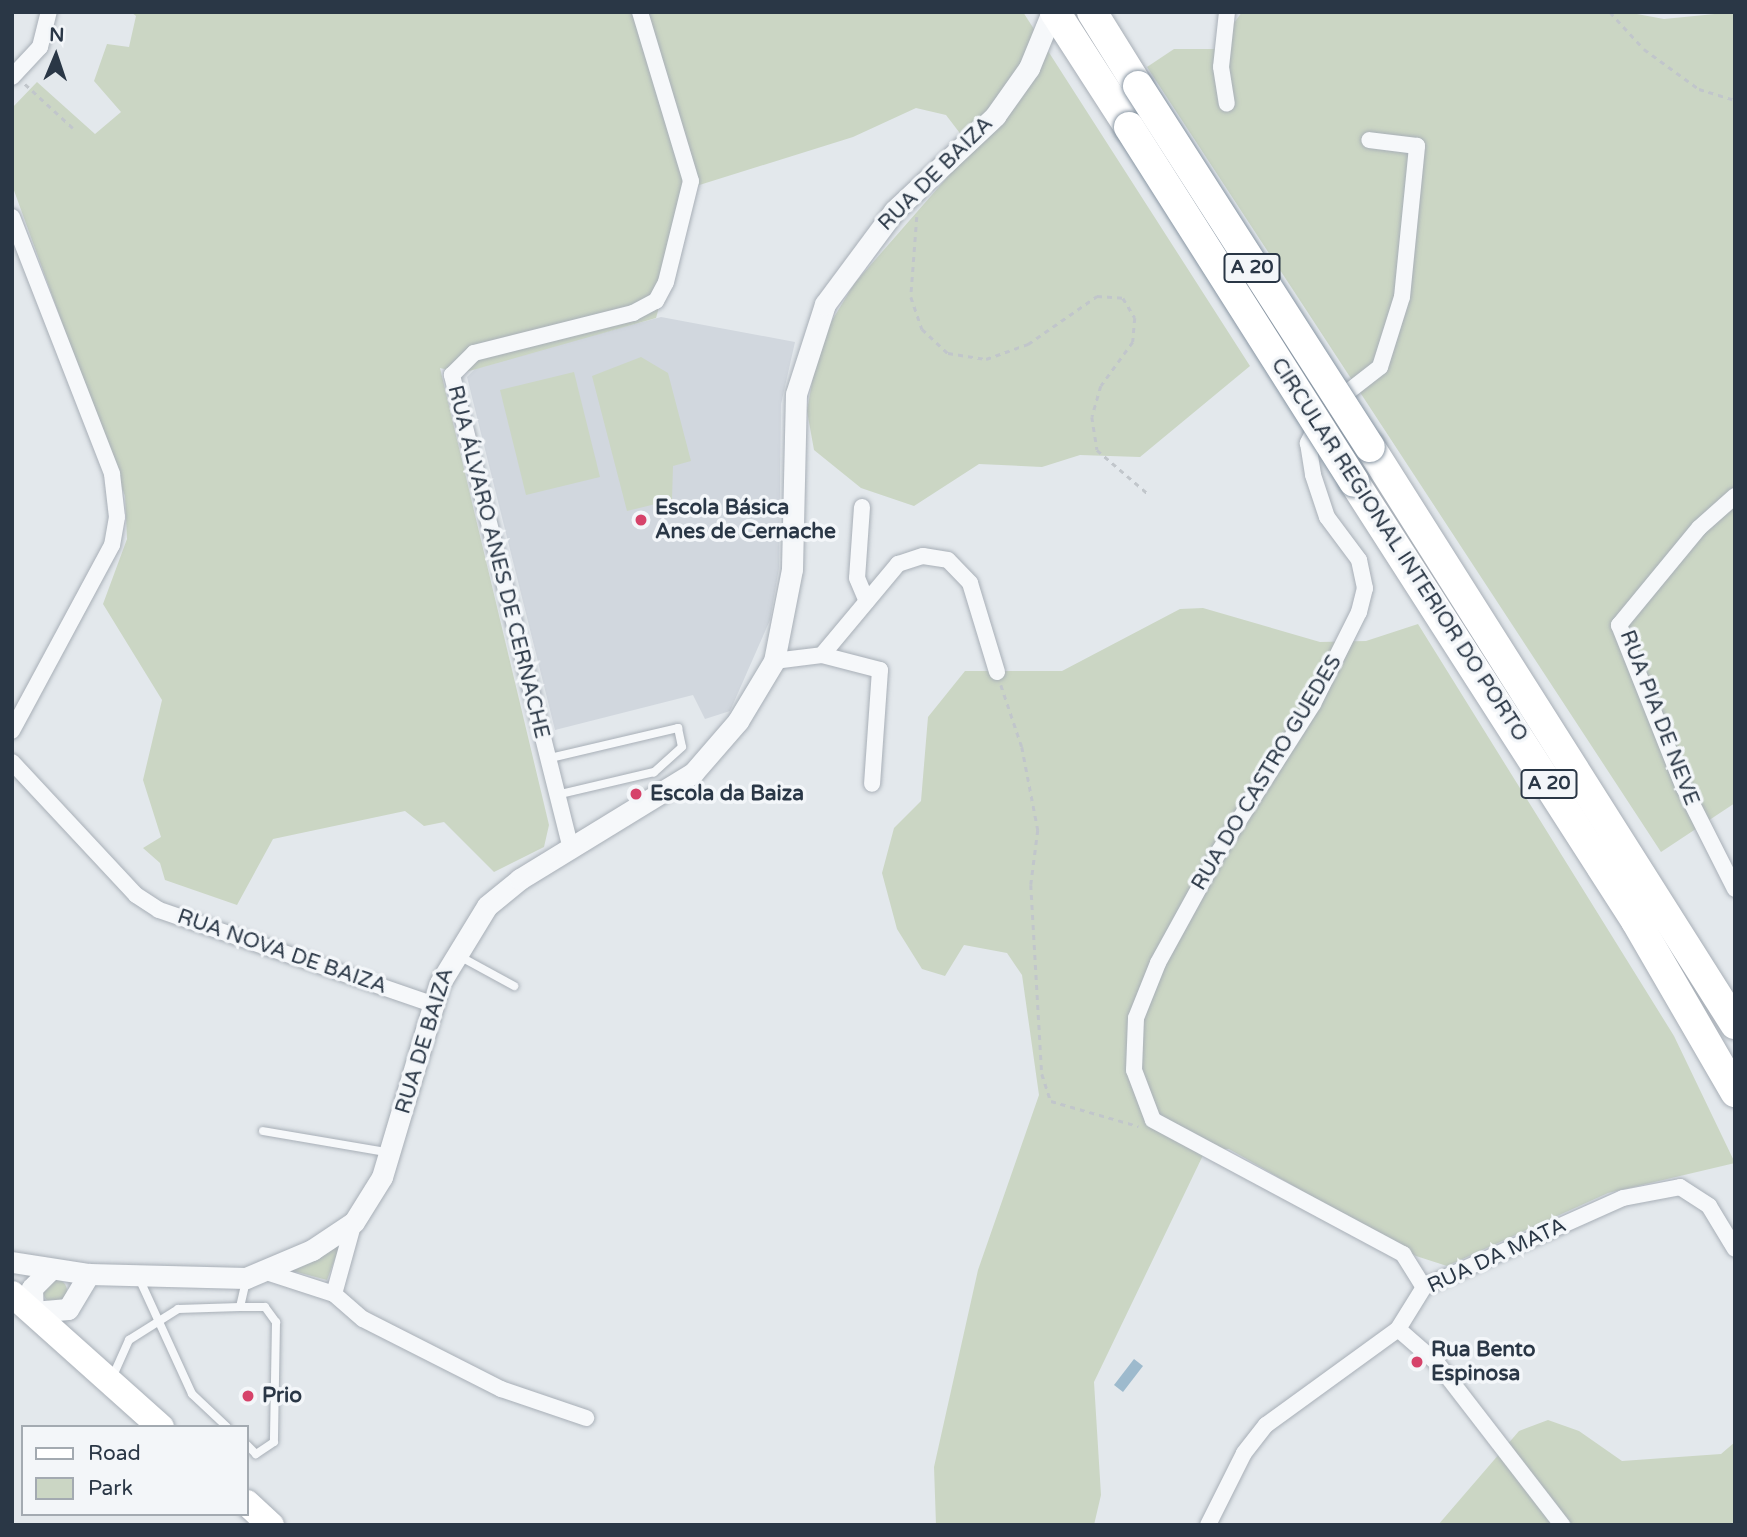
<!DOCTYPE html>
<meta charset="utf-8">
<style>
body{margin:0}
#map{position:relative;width:1747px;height:1537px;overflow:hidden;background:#e3e8ec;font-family:"Varela Round",sans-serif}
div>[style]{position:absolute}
.built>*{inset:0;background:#d1d7de}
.green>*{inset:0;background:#cbd6c4}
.round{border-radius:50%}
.water>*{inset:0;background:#9dbacd}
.path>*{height:2.5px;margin-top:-1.25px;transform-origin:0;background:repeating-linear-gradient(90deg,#c1c6cb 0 5px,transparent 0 10px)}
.roads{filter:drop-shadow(0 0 2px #a8afb7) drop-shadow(0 0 2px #a8afb7)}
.service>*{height:8px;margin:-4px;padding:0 4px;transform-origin:4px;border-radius:4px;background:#f6f8fa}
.minor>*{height:16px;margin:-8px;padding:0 8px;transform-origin:8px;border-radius:8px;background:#f6f8fa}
.tertiary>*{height:21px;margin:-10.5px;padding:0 10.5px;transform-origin:10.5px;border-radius:10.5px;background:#f6f8fa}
.primary>*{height:26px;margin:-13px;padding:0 13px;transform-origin:13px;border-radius:13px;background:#fff}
.motorway>*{height:30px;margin:-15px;padding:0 15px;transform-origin:15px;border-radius:15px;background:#fff}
.bridges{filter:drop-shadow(0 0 2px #8a97a4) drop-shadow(0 0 2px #8a97a4)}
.motorway-bridge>*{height:30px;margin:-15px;padding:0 15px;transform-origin:15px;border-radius:15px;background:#fff}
.dots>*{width:19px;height:19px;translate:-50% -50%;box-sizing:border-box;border:4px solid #f3f6f9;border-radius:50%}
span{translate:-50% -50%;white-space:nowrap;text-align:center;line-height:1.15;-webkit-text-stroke:7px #f3f6f9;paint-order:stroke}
.shield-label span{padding:2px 5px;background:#f3f6f9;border:2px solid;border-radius:5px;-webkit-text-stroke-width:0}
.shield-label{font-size:19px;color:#2a3746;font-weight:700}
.street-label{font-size:21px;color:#2a3746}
.poi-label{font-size:21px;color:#2a3746;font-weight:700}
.left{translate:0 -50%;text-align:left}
.frame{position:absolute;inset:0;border:14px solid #2a3746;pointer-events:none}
.legend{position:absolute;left:21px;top:1425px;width:228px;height:91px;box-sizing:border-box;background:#f3f6f9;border:2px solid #a3aab1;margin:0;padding:9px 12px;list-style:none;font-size:21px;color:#2a3746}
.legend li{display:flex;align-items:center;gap:14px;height:35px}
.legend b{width:35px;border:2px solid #a3aab1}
.north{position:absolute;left:21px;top:21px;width:70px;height:70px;-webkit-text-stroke:5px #f3f6f9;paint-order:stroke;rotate:2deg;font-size:19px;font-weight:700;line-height:28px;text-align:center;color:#2a3746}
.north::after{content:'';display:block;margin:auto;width:24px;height:32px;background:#2a3746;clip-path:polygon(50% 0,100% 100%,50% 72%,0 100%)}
</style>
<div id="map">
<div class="built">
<div style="clip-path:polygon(661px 317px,795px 342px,781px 404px,779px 568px,770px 620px,730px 711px,705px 719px,693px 695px,555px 730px,467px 377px,478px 366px)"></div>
</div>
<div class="green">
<div style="clip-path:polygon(131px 12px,1023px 12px,1250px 366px,1140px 457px,1080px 455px,1042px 467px,979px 464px,914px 506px,861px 488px,814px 450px,807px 411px,819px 342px,854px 284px,972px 149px,946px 115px,916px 108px,853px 137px,693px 187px,656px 318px,462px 373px,440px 368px,549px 825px,544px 847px,494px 872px,444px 822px,424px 826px,405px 811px,273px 839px,237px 905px,165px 880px,160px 863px,143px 848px,161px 837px,143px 780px,162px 700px,103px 604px,127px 539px,125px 496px,12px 185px,12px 108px,37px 82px,95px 134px,121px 112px,94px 81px,107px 44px,129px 47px,136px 16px)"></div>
<div style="clip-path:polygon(1242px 12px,1626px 12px,1664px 19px,1735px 12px,1735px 803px,1661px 852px,1147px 67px,1174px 49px,1215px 49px)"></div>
<div style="clip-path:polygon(641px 357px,668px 373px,691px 461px,673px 466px,672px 500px,627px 511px,592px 376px)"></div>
<div style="clip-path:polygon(574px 372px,600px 477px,526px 495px,500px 390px)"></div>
<div style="clip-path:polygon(1203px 608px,1320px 642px,1366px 641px,1418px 624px,1674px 1036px,1735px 1163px,1608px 1193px,1447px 1266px,1416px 1256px,1229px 1149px,1206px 1149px,1094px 1382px,1101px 1495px,1094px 1525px,936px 1525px,934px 1467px,978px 1270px,1039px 1095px,1022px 975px,1007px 953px,964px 945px,945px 976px,922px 969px,897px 929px,882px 873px,894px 828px,921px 801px,928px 717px,965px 671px,1062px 671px,1180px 609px)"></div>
<div style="clip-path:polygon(342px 1240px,327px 1280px,293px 1271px,294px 1269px)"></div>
<div class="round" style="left:43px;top:1279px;width:24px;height:24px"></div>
<div style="clip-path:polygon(1548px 1420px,1579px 1431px,1622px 1461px,1721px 1454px,1735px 1442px,1735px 1525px,1438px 1525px,1519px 1431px)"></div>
</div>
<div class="water">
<div style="clip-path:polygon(1134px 1359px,1143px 1366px,1123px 1392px,1114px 1385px)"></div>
</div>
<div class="path">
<div style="left:1610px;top:12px;width:50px;rotate:47.4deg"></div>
<div style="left:1644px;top:49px;width:68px;rotate:36deg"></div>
<div style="left:1699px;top:89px;width:38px;rotate:17deg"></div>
<div style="left:25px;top:84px;width:65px;rotate:42.5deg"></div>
<div style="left:917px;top:217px;width:80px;rotate:94.3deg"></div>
<div style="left:911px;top:297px;width:34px;rotate:71deg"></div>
<div style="left:922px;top:329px;width:35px;rotate:43deg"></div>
<div style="left:948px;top:353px;width:38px;rotate:9deg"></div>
<div style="left:986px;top:359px;width:45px;rotate:-19.7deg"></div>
<div style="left:1028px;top:344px;width:84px;rotate:-34.8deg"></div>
<div style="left:1097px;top:296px;width:26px;rotate:4deg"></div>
<div style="left:1123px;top:298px;width:23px;rotate:59deg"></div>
<div style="left:1135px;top:318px;width:24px;rotate:95deg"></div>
<div style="left:1133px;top:342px;width:54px;rotate:126deg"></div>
<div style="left:1101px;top:386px;width:32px;rotate:106deg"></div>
<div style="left:1092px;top:417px;width:33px;rotate:81deg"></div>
<div style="left:1097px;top:450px;width:66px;rotate:40.7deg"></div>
<div style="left:1001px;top:685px;width:65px;rotate:71.3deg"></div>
<div style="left:1022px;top:747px;width:85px;rotate:79.1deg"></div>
<div style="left:1038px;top:830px;width:55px;rotate:97.3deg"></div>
<div style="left:1031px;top:885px;width:189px;rotate:86.7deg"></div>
<div style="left:1042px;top:1074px;width:28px;rotate:72deg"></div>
<div style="left:1051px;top:1101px;width:91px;rotate:16deg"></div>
</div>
<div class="roads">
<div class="service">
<div style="left:546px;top:759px;width:136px;rotate:-13.2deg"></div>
<div style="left:678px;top:728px;width:19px;rotate:78deg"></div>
<div style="left:682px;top:747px;width:38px;rotate:138deg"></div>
<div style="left:654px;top:772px;width:101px;rotate:166.8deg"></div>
<div style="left:459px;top:956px;width:63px;rotate:28.6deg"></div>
<div style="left:263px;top:1131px;width:125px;rotate:9.7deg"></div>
<div style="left:138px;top:1276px;width:130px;rotate:65.4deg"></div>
<div style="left:192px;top:1394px;width:48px;rotate:43.3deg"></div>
<div style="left:240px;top:1307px;width:25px"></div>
<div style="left:265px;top:1307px;width:19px;rotate:54deg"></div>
<div style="left:276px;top:1322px;width:120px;rotate:91deg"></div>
<div style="left:274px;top:1442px;width:22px;rotate:146deg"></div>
<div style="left:256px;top:1454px;width:13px;rotate:-135deg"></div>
<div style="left:112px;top:1378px;width:42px;rotate:-65.9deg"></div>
<div style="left:129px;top:1340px;width:58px;rotate:-32.3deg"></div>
<div style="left:178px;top:1309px;width:62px;rotate:-1.8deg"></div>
<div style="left:240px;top:1307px;width:28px;rotate:-77deg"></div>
</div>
<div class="minor">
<div style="left:1227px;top:12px;width:55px;rotate:96.2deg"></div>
<div style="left:1221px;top:67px;width:37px;rotate:81deg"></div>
<div style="left:12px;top:77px;width:41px;rotate:-47deg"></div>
<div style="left:40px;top:47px;width:36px;rotate:-76deg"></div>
<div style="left:12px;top:217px;width:276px;rotate:68.7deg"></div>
<div style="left:112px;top:474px;width:43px;rotate:83.4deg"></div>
<div style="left:117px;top:517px;width:28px;rotate:100deg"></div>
<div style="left:112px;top:545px;width:211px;rotate:118.3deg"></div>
<div style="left:1335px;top:402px;width:57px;rotate:-37.9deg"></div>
<div style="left:1380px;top:367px;width:73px;rotate:-72.6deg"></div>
<div style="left:1402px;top:297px;width:152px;rotate:-84.3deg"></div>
<div style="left:1417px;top:146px;width:48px;rotate:-172.9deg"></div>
<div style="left:1319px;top:421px;width:25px;rotate:117deg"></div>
<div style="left:1308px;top:443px;width:32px;rotate:81deg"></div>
<div style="left:1313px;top:475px;width:44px;rotate:71.6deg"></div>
<div style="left:1327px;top:517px;width:54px;rotate:53.3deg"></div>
<div style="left:1359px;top:560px;width:29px;rotate:78deg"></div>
<div style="left:1365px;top:588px;width:25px;rotate:104deg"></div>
<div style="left:1359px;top:612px;width:103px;rotate:116.6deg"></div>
<div style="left:1313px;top:704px;width:173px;rotate:122.5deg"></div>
<div style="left:1220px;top:850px;width:129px;rotate:118.8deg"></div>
<div style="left:1158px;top:963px;width:59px;rotate:111.8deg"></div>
<div style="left:1136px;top:1018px;width:52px;rotate:92.2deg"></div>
<div style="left:1134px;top:1070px;width:53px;rotate:69.2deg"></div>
<div style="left:1153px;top:1120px;width:284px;rotate:28.2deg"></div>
<div style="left:1403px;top:1254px;width:39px;rotate:58deg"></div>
<div style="left:1735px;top:496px;width:48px;rotate:138.4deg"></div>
<div style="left:1699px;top:528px;width:126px;rotate:129.5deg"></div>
<div style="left:1619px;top:625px;width:175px;rotate:68.3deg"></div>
<div style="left:1684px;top:788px;width:113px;rotate:63.2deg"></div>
<div style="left:862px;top:507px;width:71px;rotate:94deg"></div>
<div style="left:857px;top:578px;width:25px;rotate:67deg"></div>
<div style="left:822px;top:655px;width:60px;rotate:14.5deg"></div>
<div style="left:880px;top:670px;width:114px;rotate:94deg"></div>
<div style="left:774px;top:661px;width:48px;rotate:-7.1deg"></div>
<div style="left:822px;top:655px;width:119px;rotate:-50.1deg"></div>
<div style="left:898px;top:564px;width:26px;rotate:-18deg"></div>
<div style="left:923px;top:556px;width:25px;rotate:9deg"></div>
<div style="left:948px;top:560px;width:32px;rotate:46deg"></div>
<div style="left:970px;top:583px;width:93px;rotate:73.1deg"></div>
<div style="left:12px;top:762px;width:182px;rotate:47deg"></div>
<div style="left:136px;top:895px;width:27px;rotate:33deg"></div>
<div style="left:159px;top:910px;width:289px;rotate:19deg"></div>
<div style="left:571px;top:849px;width:489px;rotate:-104.1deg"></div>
<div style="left:452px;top:375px;width:31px;rotate:-45deg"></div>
<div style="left:474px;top:353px;width:164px;rotate:-14.1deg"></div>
<div style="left:633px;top:313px;width:26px;rotate:-28deg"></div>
<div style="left:656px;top:301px;width:21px;rotate:-62deg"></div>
<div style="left:666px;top:282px;width:104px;rotate:-76.1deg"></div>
<div style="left:691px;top:181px;width:177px;rotate:-106.8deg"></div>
<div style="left:266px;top:1272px;width:71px;rotate:17.9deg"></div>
<div style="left:334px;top:1294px;width:38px;rotate:41deg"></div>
<div style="left:363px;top:1319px;width:155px;rotate:26.9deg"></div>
<div style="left:501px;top:1389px;width:90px;rotate:18.8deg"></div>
<div style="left:334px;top:1294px;width:75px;rotate:-74.5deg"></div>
<div style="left:1398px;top:1329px;width:52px;rotate:41.1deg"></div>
<div style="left:1437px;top:1363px;width:205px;rotate:52.3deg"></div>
<div style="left:1208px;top:1525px;width:80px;rotate:-63.4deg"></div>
<div style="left:1244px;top:1453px;width:36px;rotate:-52deg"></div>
<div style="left:1266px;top:1425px;width:163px;rotate:-36deg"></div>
<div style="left:1398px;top:1329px;width:49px;rotate:-58.2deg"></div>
<div style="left:1424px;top:1287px;width:218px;rotate:-24.1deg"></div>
<div style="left:1623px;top:1198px;width:58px;rotate:-10.9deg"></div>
<div style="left:1680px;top:1187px;width:35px;rotate:33deg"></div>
<div style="left:1709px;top:1206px;width:50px;rotate:58.8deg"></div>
</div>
<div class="tertiary">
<div style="left:12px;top:1262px;width:78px;rotate:8.9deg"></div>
<div style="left:89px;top:1274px;width:157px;rotate:1.5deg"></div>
<div style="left:246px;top:1278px;width:72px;rotate:-23deg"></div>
<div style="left:312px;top:1250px;width:50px;rotate:-33.7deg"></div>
<div style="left:354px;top:1222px;width:53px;rotate:-58.1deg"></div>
<div style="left:382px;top:1177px;width:202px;rotate:-73.4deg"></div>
<div style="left:440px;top:983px;width:90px;rotate:-58.6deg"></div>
<div style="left:487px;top:906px;width:43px;rotate:-39.3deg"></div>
<div style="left:520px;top:879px;width:203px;rotate:-31.5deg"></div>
<div style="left:693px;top:773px;width:69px;rotate:-49.1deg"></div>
<div style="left:738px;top:721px;width:70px;rotate:-59deg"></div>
<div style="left:774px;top:661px;width:94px;rotate:-78.9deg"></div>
<div style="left:792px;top:569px;width:175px;rotate:-88.7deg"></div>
<div style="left:796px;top:394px;width:95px;rotate:-72.1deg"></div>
<div style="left:825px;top:304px;width:116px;rotate:-53.4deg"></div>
<div style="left:894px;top:211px;width:139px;rotate:-43.2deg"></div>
<div style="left:995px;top:116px;width:59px;rotate:-54.7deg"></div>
<div style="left:1029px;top:68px;width:61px;rotate:-67.7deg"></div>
<div style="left:51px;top:1269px;width:27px;rotate:135deg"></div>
<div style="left:32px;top:1288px;width:24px;rotate:88deg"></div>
<div style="left:33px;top:1312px;width:35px;rotate:-5deg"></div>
<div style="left:68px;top:1309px;width:41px;rotate:-59deg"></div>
</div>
<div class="primary">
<div style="left:12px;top:1294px;width:200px;rotate:41.8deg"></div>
<div style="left:247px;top:1503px;width:33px;rotate:43deg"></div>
</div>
<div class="motorway">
<div style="left:1055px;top:12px;width:137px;rotate:57.2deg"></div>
<div style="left:1092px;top:12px;width:87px;rotate:58.1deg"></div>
<div style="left:1370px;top:447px;width:683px;rotate:57.68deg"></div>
<div style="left:1354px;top:482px;width:522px;rotate:57.28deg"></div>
<div style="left:1636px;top:921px;width:198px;rotate:59.9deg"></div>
</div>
</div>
<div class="bridges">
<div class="motorway-bridge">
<div style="left:1138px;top:86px;width:429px;rotate:57.3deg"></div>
<div style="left:1129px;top:127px;width:420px;rotate:57.6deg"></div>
</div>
</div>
<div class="dots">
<div style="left:641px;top:520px;background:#d6436a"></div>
<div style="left:636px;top:794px;background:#d6436a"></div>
<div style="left:1417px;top:1362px;background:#d6436a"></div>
<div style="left:248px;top:1396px;background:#d6436a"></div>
</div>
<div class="shield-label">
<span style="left:1252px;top:268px">A 20</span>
<span style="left:1549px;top:784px">A 20</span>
</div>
<div class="street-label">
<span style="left:936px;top:174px;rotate:-45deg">RUA DE BAIZA</span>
<span style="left:1399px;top:550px;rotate:57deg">CIRCULAR REGIONAL INTERIOR DO PORTO</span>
<span style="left:498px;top:562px;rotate:76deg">RUA ÁLVARO ANES DE CERNACHE</span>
<span style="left:1659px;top:718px;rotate:69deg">RUA PIA DE NEVE</span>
<span style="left:1267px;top:773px;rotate:-59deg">RUA DO CASTRO GUEDES</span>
<span style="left:282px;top:952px;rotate:19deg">RUA NOVA DE BAIZA</span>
<span style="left:425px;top:1041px;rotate:-73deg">RUA DE BAIZA</span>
<span style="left:1497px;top:1256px;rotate:-25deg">RUA DA MATA</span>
</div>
<div class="poi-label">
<span class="left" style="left:655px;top:520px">Escola Básica<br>Anes de Cernache</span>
<span class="left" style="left:650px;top:794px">Escola da Baiza</span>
<span class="left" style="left:1431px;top:1362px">Rua Bento<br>Espinosa</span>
<span class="left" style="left:262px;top:1396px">Prio</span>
</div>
<div class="frame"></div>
<ul class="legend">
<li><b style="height:9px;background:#fff"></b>Road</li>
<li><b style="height:19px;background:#cbd6c4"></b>Park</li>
</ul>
<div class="north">N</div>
</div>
